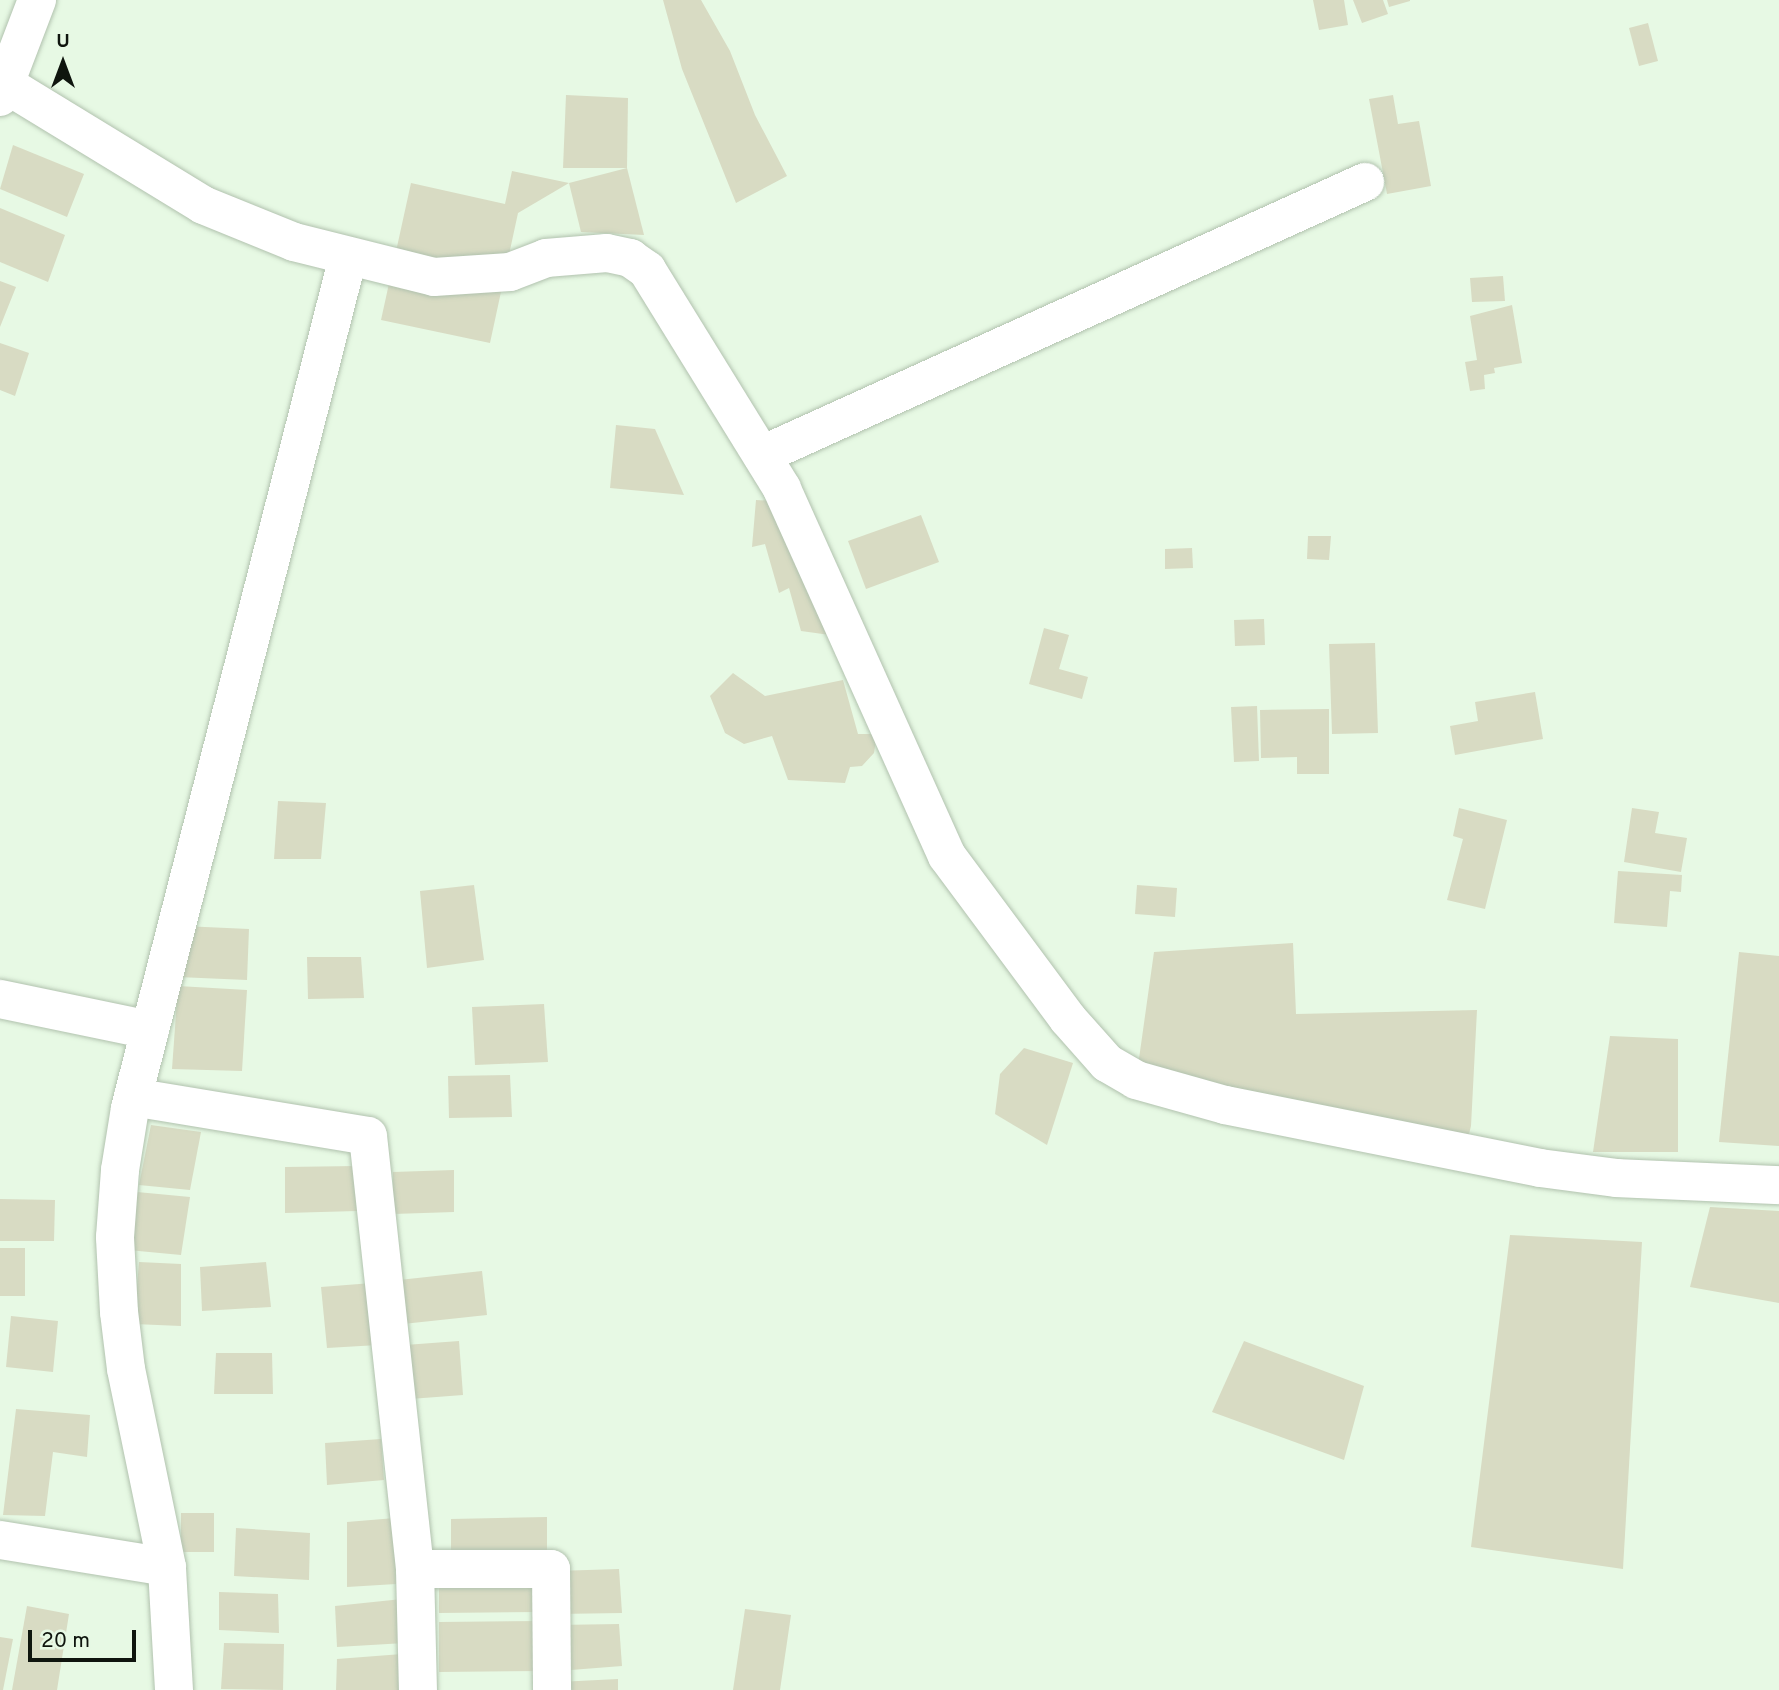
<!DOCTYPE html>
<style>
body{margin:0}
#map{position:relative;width:1779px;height:1690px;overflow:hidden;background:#e7f9e4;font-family:Overpass,sans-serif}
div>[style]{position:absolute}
.building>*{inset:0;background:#d8dbc3}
.roads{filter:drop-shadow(0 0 2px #b1c2ae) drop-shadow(0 0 2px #b1c2ae)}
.minor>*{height:38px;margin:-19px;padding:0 19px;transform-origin:19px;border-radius:19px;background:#fff}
span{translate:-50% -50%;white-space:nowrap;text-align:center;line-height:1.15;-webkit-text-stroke:5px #e7f9e4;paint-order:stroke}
.north{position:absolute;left:28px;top:28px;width:70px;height:70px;-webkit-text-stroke:5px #e7f9e4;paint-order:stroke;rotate:0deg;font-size:19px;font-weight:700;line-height:28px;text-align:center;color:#0f150e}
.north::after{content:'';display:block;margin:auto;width:24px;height:32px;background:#0f150e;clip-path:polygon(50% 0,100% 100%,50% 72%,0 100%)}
.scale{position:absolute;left:28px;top:1630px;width:108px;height:32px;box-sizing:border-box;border:4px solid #0f150e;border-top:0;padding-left:9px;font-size:21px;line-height:24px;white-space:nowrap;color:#0f150e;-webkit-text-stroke:5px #e7f9e4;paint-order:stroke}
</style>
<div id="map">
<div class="building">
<div style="clip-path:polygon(663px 0,701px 0,730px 51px,755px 115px,787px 176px,736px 203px,682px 69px)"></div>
<div style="clip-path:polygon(1313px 0,1344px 0,1348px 25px,1319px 30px)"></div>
<div style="clip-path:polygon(1353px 0,1383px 0,1388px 14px,1362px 23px)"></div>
<div style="clip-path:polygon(1387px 0,1410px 0,1410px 1px,1389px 7px)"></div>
<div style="clip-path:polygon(1648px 23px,1658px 61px,1639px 66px,1629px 28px)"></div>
<div style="clip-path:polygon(566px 95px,628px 98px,627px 168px,563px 168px)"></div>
<div style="clip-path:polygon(1393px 95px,1398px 124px,1419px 121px,1431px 186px,1387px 194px,1369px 99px)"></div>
<div style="clip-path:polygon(13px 145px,84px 174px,67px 217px,0 189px)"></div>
<div style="clip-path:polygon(627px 168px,644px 235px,581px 232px,569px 183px)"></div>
<div style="clip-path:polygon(512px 171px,569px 183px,518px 213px,490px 343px,381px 320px,411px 183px,505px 204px)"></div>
<div style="clip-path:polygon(0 208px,65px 235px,48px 282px,0 262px)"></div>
<div style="clip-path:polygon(1503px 276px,1505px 301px,1472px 302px,1470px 278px)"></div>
<div style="clip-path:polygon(0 281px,16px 287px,0 327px)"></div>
<div style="clip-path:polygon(1512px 305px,1522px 363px,1494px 368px,1495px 373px,1484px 375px,1485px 389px,1470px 391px,1465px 362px,1477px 360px,1470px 316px)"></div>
<div style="clip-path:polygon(0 343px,29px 353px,15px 396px,0 390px)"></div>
<div style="clip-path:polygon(616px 425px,655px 429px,684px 495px,610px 488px)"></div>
<div style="clip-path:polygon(756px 500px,777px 501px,830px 635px,801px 631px,789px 588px,779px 593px,765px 544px,752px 547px)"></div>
<div style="clip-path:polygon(921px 515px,939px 562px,866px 589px,848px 541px)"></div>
<div style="clip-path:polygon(1308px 536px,1331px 536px,1329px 560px,1307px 559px)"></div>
<div style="clip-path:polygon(1192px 548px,1193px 568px,1165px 569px,1165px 549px)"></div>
<div style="clip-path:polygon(1264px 619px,1265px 645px,1235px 646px,1234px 620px)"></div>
<div style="clip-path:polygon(1044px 628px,1069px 635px,1059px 669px,1088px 677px,1082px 699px,1029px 684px)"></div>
<div style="clip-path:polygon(1375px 643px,1378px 733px,1332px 734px,1329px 644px)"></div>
<div style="clip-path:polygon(733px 673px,765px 696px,843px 680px,858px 734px,877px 734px,874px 753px,862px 766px,850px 767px,845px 783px,788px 780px,772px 736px,744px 744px,725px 733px,710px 696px)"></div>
<div style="clip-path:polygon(1535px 692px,1543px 739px,1455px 755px,1450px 726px,1478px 721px,1475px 702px)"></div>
<div style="clip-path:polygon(1257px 706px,1259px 761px,1234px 762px,1231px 707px)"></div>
<div style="clip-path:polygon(1329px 709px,1329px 774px,1297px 774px,1297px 757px,1261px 758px,1260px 710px)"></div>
<div style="clip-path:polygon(278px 801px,326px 803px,321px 859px,274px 859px)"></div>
<div style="clip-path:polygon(1459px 808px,1507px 820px,1485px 909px,1447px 900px,1463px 839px,1453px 836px)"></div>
<div style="clip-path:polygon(1632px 808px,1659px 812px,1655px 833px,1687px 838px,1681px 872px,1624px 862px)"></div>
<div style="clip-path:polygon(1618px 871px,1682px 875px,1681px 892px,1670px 891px,1667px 927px,1614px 923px)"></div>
<div style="clip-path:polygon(474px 885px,484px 960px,427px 968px,420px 891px)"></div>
<div style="clip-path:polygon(1137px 885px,1177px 888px,1175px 917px,1135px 914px)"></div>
<div style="clip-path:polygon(183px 926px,249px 929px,247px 980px,178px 977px)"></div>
<div style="clip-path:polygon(1293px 943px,1296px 1014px,1477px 1010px,1471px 1126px,1464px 1154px,1136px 1080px,1154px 952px)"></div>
<div style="clip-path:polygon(1739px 952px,1779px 956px,1779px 1146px,1719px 1142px)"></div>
<div style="clip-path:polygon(307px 957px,361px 957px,364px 998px,308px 999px)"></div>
<div style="clip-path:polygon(178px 986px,247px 990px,242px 1071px,172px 1069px)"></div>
<div style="clip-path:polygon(544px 1004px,548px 1062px,475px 1065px,472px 1007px)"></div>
<div style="clip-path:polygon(1610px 1036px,1678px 1039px,1678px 1152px,1593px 1152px)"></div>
<div style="clip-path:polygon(1024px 1048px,1073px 1063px,1047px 1145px,995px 1114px,1000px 1074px)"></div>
<div style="clip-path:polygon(510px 1075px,512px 1117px,449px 1118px,448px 1076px)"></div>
<div style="clip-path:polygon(151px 1125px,201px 1132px,190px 1190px,139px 1185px)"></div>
<div style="clip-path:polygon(356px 1166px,357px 1211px,285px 1213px,285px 1167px)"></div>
<div style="clip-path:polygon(454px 1170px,454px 1212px,393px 1214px,393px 1172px)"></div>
<div style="clip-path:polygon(137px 1192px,190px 1197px,181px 1255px,128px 1250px)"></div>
<div style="clip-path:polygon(0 1199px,55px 1200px,54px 1241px,0 1241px)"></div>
<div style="clip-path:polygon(1710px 1207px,1779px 1211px,1779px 1303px,1690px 1287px)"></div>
<div style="clip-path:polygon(1510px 1235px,1642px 1242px,1623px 1569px,1471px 1547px)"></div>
<div style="clip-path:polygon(0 1248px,25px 1248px,25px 1296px,0 1296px)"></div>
<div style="clip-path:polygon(139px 1262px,181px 1264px,181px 1326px,134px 1324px)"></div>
<div style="clip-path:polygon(266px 1262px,271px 1307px,202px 1311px,200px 1267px)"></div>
<div style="clip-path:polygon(482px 1271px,487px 1315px,403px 1324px,399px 1280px)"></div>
<div style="clip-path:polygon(372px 1283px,378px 1345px,327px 1348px,321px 1287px)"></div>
<div style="clip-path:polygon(11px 1316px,58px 1321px,53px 1372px,6px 1367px)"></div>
<div style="clip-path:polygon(459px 1341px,463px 1395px,410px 1399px,405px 1345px)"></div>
<div style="clip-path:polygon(1244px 1341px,1364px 1386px,1344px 1460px,1212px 1412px)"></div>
<div style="clip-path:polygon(216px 1353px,272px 1353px,273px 1394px,214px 1394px)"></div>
<div style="clip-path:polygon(16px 1409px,90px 1415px,87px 1457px,53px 1452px,45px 1516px,3px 1515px)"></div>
<div style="clip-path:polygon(381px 1439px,384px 1480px,327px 1485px,325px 1443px)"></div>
<div style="clip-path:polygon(181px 1513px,214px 1513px,214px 1552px,181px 1552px)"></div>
<div style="clip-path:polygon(547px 1517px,547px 1559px,451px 1560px,451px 1519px)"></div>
<div style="clip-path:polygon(395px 1518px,396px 1584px,347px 1587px,347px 1522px)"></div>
<div style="clip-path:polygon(236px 1528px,310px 1533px,309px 1580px,234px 1576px)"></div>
<div style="clip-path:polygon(619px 1569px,622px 1613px,558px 1614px,556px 1571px)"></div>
<div style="clip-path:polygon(539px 1575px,540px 1612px,439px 1613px,439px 1577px)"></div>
<div style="clip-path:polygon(219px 1592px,278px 1594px,279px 1633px,219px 1630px)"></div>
<div style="clip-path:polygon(402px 1599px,405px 1643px,337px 1647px,335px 1606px)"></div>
<div style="clip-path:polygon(27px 1606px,69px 1614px,57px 1690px,12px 1690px)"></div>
<div style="clip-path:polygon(745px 1609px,791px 1615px,780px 1690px,733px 1690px)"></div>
<div style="clip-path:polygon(542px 1621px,544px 1671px,439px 1672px,439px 1622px)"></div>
<div style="clip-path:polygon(619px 1624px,622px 1666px,558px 1671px,557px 1625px)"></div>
<div style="clip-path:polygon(0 1637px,13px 1639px,3px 1690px,0 1690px)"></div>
<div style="clip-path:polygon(224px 1643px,284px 1644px,283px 1690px,221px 1689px)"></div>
<div style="clip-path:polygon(402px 1654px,404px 1690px,336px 1690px,337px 1659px)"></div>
<div style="clip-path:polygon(618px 1679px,618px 1690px,558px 1690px,558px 1682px)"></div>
</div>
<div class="roads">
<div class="minor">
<div style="left:5px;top:84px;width:232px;rotate:31.4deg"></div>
<div style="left:203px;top:205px;width:98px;rotate:22.1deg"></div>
<div style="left:294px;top:242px;width:144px;rotate:14deg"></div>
<div style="left:434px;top:277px;width:76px;rotate:-3.8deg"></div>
<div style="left:510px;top:272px;width:39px;rotate:-21deg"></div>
<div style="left:546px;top:258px;width:61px;rotate:-4.7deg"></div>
<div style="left:607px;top:253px;width:24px;rotate:12deg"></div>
<div style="left:630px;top:258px;width:21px;rotate:35deg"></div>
<div style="left:647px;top:270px;width:257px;rotate:58.3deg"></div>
<div style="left:782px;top:489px;width:402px;rotate:65.8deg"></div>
<div style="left:947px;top:856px;width:203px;rotate:53.4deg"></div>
<div style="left:1068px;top:1019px;width:59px;rotate:48.4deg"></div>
<div style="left:1107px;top:1063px;width:34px;rotate:30deg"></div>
<div style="left:1136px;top:1080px;width:92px;rotate:15.7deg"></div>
<div style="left:1225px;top:1105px;width:321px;rotate:11.3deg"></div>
<div style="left:1540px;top:1168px;width:78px;rotate:7.4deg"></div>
<div style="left:1617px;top:1178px;width:162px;rotate:2.5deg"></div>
<div style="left:0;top:97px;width:104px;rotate:-69.1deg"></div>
<div style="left:762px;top:455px;width:662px;rotate:-24.36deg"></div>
<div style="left:0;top:999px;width:153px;rotate:11.7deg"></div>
<div style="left:133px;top:1097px;width:238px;rotate:9.4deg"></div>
<div style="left:368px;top:1136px;width:436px;rotate:83.8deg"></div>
<div style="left:415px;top:1569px;width:121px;rotate:88.6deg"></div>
<div style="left:0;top:1540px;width:169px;rotate:9.2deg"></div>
<div style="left:415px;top:1569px;width:136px"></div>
<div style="left:551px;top:1569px;width:121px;rotate:89.5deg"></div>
<div style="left:174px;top:1690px;width:123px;rotate:-93.3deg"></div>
<div style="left:167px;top:1567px;width:202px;rotate:-101.7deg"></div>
<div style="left:126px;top:1369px;width:57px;rotate:-97deg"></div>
<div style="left:119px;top:1312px;width:75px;rotate:-93.1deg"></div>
<div style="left:115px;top:1237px;width:67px;rotate:-85.7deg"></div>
<div style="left:120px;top:1170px;width:63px;rotate:-80.8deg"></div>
<div style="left:130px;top:1108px;width:878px;rotate:-75.63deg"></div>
</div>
</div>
<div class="north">U</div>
<div class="scale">20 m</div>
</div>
